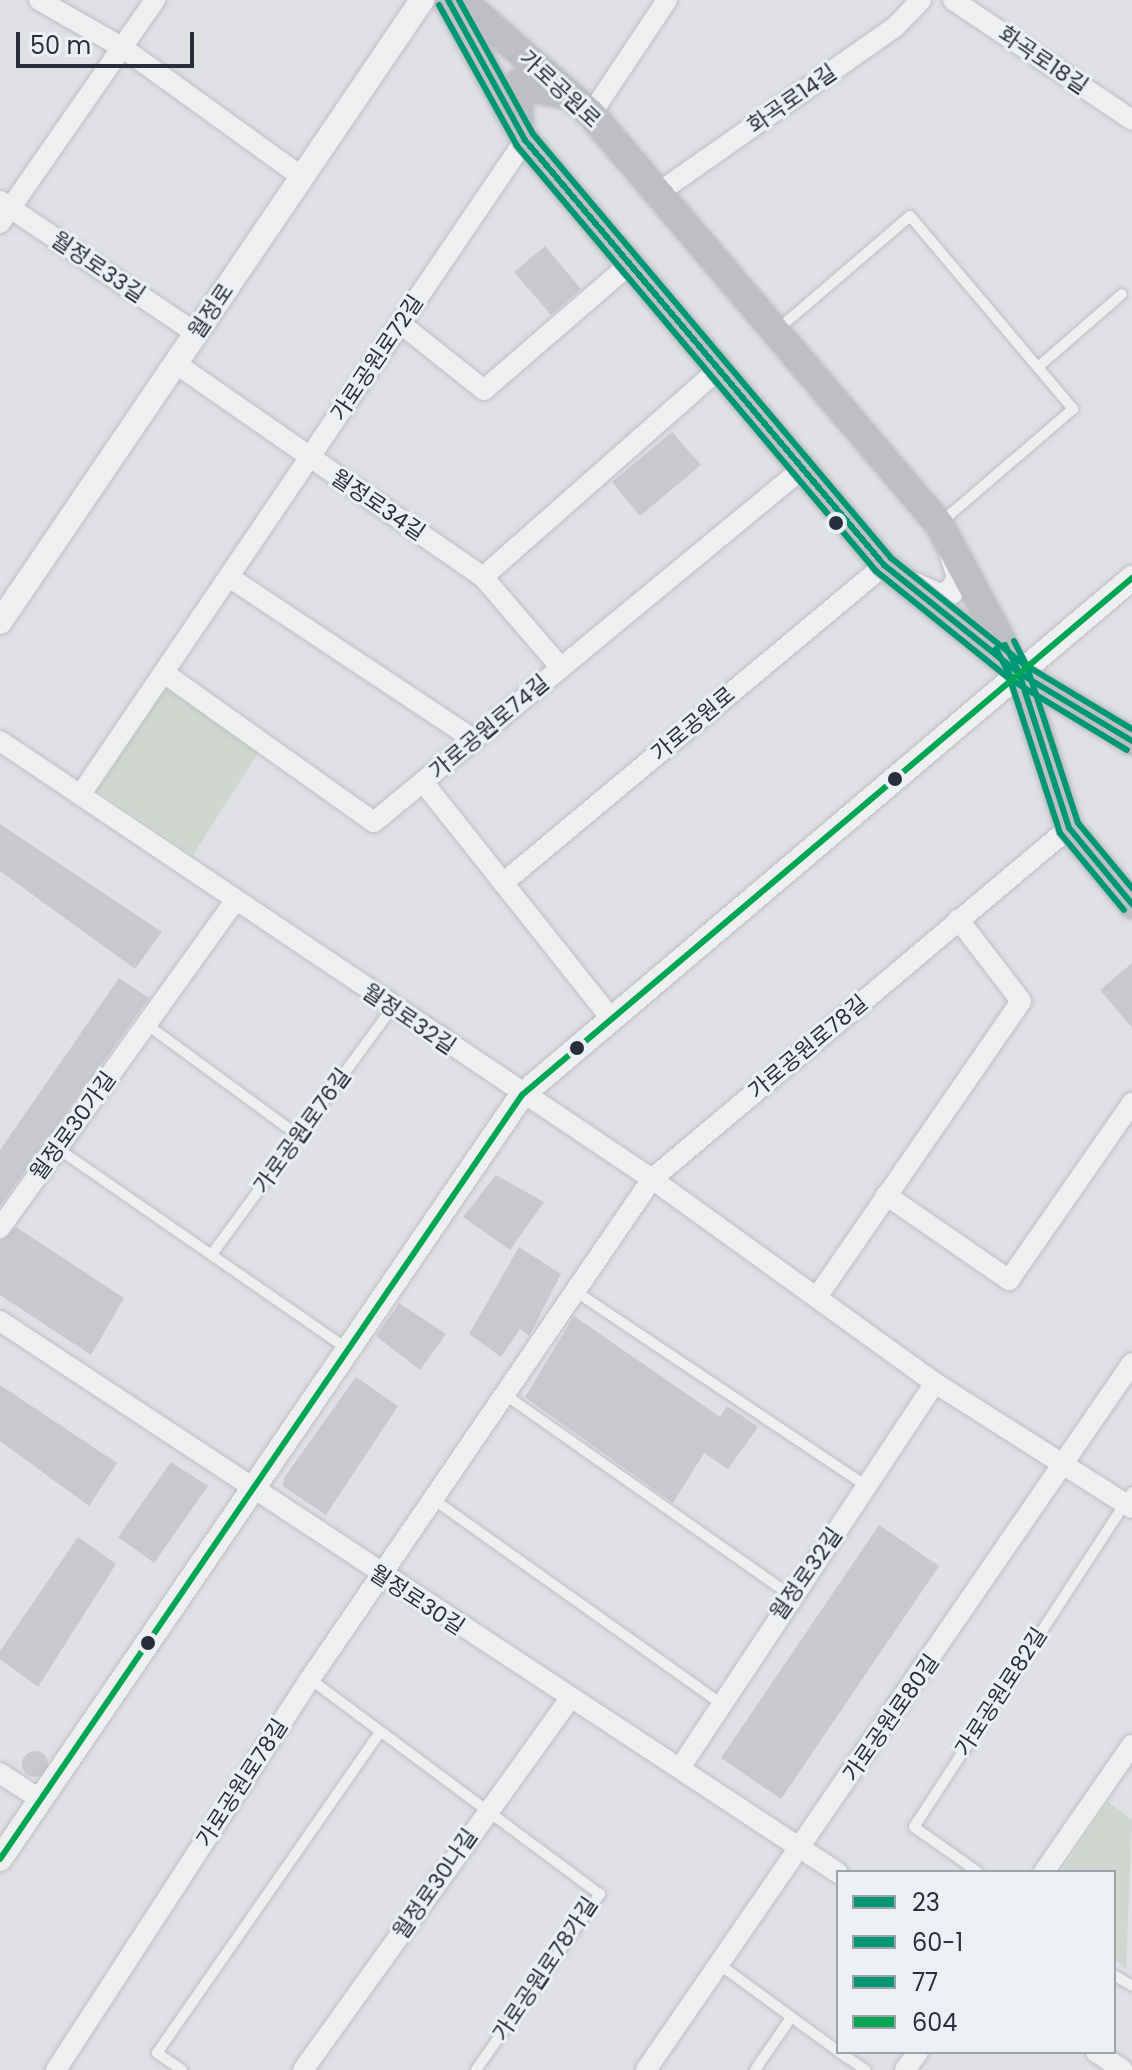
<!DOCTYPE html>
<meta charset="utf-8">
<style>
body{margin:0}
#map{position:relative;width:1132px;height:2070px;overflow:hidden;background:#dfe1e4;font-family:Poppins,"Noto Sans KR",sans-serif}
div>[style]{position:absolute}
.green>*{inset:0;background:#cfd7d0}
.building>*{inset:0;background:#c7c9cc}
.round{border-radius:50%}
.roads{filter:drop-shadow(0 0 2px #bdbfc2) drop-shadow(0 0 2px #bdbfc2)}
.service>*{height:10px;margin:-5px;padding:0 5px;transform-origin:5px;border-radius:5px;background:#eeeff1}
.minor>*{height:20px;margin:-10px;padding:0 10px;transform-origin:10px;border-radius:10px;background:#eeeff1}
.tertiary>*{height:24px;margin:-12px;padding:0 12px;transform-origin:12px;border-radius:12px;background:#eeeff1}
.secondary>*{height:28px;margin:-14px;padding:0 14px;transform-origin:14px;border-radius:14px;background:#bdbfc4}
.bus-1>*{height:6px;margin:-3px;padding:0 3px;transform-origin:3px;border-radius:3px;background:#009775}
.bus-2>*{height:6px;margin:-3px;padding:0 3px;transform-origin:3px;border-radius:3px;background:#009775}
.bus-3>*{height:6px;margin:-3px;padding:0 3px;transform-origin:3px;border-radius:3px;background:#009775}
.bus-4>*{height:6px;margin:-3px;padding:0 3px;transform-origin:3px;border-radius:3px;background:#00a651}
.dots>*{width:22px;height:22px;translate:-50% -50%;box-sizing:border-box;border:4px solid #eceff4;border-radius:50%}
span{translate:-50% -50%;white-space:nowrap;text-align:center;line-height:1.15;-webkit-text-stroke:6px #eceff4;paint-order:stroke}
.street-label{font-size:22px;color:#282e3b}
.legend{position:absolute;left:836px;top:1870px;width:280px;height:184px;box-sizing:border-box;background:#eceff4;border:2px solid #9ea2aa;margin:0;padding:10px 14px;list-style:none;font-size:24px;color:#282e3b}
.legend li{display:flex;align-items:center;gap:16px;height:40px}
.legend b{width:40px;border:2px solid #9ea2aa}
.scale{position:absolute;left:16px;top:32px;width:178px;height:36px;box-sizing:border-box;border:4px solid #282e3b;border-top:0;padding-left:10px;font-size:24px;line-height:28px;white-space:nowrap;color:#282e3b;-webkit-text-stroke:6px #eceff4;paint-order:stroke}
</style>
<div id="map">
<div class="green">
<div style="clip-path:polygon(164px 684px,260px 750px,193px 855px,94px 788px)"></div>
<div style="clip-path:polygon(1108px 1802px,1132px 1820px,1126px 1969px,1114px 1959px,1114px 1872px,1061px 1872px)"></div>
</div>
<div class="building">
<div style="clip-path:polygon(545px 246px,581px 289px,551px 315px,514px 272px)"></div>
<div style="clip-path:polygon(672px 432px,701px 465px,640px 516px,612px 482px)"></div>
<div style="clip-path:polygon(0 824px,162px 932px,135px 969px,0 871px)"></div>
<div style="clip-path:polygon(1132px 963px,1132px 1028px,1100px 990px)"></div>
<div style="clip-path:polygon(119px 978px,149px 998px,0 1206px,0 1150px)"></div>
<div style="clip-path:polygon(496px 1175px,544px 1202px,510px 1250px,463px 1217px)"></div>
<div style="clip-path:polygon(16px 1227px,124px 1298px,91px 1355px,0 1295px,0 1241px)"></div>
<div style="clip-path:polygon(519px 1247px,561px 1274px,529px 1336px,520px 1329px,501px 1357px,469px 1334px)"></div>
<div style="clip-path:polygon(399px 1303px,446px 1334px,420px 1370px,376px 1336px)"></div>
<div style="clip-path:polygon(574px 1316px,720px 1417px,727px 1406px,758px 1427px,728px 1469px,704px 1453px,673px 1503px,525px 1397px)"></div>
<div style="clip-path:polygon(356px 1377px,398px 1406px,326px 1515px,283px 1486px,284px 1478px)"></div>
<div style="clip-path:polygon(0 1385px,117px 1463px,89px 1506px,0 1441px)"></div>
<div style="clip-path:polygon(171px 1462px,208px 1486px,154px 1563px,118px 1537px)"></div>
<div style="clip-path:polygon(879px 1525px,939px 1566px,781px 1799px,721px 1758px)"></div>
<div style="clip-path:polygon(78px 1537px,116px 1564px,38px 1687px,0 1659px,0 1651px)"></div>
<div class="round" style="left:22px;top:1751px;width:26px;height:26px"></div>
</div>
<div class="roads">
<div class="service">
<div style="left:777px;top:330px;width:175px;rotate:-40.6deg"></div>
<div style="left:910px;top:216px;width:253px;rotate:49.8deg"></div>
<div style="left:1073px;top:409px;width:177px;rotate:139.4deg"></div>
<div style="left:1038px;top:367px;width:111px;rotate:-41deg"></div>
<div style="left:146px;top:1024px;width:190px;rotate:36.2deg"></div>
<div style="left:57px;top:1148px;width:353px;rotate:34.7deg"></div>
<div style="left:212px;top:1254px;width:305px;rotate:-53.8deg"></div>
<div style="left:575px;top:1291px;width:353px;rotate:33.8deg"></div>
<div style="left:507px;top:1396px;width:345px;rotate:35.1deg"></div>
<div style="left:433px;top:1499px;width:352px;rotate:35.4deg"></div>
<div style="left:310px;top:1679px;width:361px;rotate:36.6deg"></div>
<div style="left:600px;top:1894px;width:215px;rotate:125.2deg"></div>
<div style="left:978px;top:1872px;width:78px;rotate:-144.9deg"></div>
<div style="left:914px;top:1827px;width:400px;rotate:-56.9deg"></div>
<div style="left:720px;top:1965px;width:146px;rotate:36.1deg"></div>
<div style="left:1114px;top:1975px;width:21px;rotate:31deg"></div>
<div style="left:839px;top:2052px;width:32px;rotate:34deg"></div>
<div style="left:182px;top:2070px;width:30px;rotate:-146deg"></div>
<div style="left:157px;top:2053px;width:386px;rotate:-55.2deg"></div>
<div style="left:755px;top:2070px;width:62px;rotate:-55.5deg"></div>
</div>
<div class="minor">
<div style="left:39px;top:0;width:97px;rotate:29.7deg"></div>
<div style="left:123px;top:48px;width:221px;rotate:35.8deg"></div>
<div style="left:953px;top:0;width:216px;rotate:33.8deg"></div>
<div style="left:591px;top:114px;width:137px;rotate:-56.3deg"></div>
<div style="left:658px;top:193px;width:288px;rotate:-35deg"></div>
<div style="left:894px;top:28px;width:39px;rotate:-46deg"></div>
<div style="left:0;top:201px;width:236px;rotate:34deg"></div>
<div style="left:0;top:223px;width:272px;rotate:-55.2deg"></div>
<div style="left:401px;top:324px;width:106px;rotate:38.5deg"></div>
<div style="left:484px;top:390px;width:193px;rotate:-40.8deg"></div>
<div style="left:175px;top:363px;width:375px;rotate:34.8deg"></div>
<div style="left:483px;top:577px;width:120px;rotate:49.4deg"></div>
<div style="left:229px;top:577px;width:294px;rotate:33.6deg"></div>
<div style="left:483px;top:577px;width:315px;rotate:-41.4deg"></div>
<div style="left:164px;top:673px;width:257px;rotate:35.4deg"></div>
<div style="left:374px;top:822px;width:555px;rotate:-39.51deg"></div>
<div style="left:0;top:741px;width:785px;rotate:33.89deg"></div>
<div style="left:652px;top:1179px;width:349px;rotate:35.8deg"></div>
<div style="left:935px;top:1383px;width:233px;rotate:32.4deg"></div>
<div style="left:423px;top:782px;width:299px;rotate:51.5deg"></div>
<div style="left:81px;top:794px;width:790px;rotate:-55.83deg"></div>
<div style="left:503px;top:883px;width:496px;rotate:-39.8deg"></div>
<div style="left:886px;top:1195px;width:150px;rotate:34.6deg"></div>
<div style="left:1009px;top:1280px;width:216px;rotate:-55.2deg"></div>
<div style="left:0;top:1228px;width:403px;rotate:-54.3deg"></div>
<div style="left:817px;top:1297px;width:359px;rotate:-55.4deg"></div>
<div style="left:1021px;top:1001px;width:103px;rotate:-127.5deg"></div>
<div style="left:0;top:1321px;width:1003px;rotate:33.37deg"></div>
<div style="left:680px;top:1768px;width:462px;rotate:-56.5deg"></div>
<div style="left:0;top:1773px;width:49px;rotate:33.4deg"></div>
<div style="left:1044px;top:1872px;width:155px;rotate:-55.3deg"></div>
<div style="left:1096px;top:2052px;width:32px;rotate:34deg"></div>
<div style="left:56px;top:2070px;width:466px;rotate:-57deg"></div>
<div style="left:310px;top:1679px;width:606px;rotate:-55.63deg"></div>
<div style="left:652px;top:1179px;width:545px;rotate:-40.09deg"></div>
<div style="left:303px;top:2070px;width:456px;rotate:-54.3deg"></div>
<div style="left:646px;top:2070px;width:858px;rotate:-55.49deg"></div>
<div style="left:905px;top:2070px;width:22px;rotate:-54deg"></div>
</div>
<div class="tertiary">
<div style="left:915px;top:585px;width:27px;rotate:24deg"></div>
<div style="left:940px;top:596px;width:12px;rotate:-20deg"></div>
<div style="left:951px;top:592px;width:16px;rotate:-60deg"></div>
<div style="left:959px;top:578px;width:24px;rotate:-107deg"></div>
<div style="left:0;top:622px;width:752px;rotate:-55.84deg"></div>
<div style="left:0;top:1859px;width:925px;rotate:-55.66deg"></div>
<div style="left:522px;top:1095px;width:800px;rotate:-40.28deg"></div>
</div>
<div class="secondary">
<div style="left:448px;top:0;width:160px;rotate:61.2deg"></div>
<div style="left:525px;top:140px;width:556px;rotate:49.81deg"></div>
<div style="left:884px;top:565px;width:173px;rotate:38.7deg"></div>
<div style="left:1019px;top:673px;width:163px;rotate:72.1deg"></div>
<div style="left:1069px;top:828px;width:99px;rotate:50.3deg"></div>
<div style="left:461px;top:0;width:173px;rotate:41.2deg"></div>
<div style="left:591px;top:114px;width:538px;rotate:49.68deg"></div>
<div style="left:939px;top:524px;width:169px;rotate:61.8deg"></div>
<div style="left:1019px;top:673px;width:132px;rotate:31deg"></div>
<div style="left:519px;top:122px;width:38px;rotate:-92deg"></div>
<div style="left:518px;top:84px;width:43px;rotate:13.4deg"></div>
</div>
</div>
<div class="bus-1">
<div style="left:448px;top:0;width:160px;rotate:61.2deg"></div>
<div style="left:525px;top:140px;width:556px;rotate:49.81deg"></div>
<div style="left:884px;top:565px;width:173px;rotate:38.7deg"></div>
<div style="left:1019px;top:673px;width:163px;rotate:72.1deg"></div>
<div style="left:1069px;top:828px;width:99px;rotate:50.3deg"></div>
<div style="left:1005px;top:645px;width:31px;rotate:63deg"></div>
<div style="left:1019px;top:673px;width:132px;rotate:31deg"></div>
</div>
<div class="bus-2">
<div style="left:439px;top:5px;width:161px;rotate:61deg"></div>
<div style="left:517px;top:146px;width:556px;rotate:49.81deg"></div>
<div style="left:876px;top:571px;width:172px;rotate:38.9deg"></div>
<div style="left:1010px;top:679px;width:162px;rotate:72deg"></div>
<div style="left:1060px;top:833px;width:100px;rotate:50.3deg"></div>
<div style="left:996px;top:649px;width:36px;rotate:62deg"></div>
<div style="left:1013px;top:681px;width:133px;rotate:31.2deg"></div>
</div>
<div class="bus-3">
<div style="left:459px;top:0;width:153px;rotate:61.1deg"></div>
<div style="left:533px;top:134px;width:555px;rotate:49.82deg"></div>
<div style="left:891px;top:558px;width:174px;rotate:38.7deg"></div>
<div style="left:1027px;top:667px;width:164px;rotate:71.9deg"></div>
<div style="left:1078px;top:823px;width:85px;rotate:50.3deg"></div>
<div style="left:1014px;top:641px;width:28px;rotate:63deg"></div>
<div style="left:1027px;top:666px;width:122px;rotate:31deg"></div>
</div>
<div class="bus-4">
<div style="left:0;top:1859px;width:925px;rotate:-55.66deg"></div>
<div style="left:522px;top:1095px;width:800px;rotate:-40.28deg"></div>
</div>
<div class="dots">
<div style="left:836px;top:523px;background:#282e3b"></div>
<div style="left:895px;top:779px;background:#282e3b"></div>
<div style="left:577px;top:1048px;background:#282e3b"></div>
<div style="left:148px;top:1643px;background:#282e3b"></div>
</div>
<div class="street-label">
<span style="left:1043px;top:60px;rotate:34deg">화곡로18길</span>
<span style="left:560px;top:89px;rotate:43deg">가로공원로</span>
<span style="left:792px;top:99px;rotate:-35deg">화곡로14길</span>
<span style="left:98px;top:267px;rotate:34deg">월정로33길</span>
<span style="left:211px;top:311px;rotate:-56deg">월정로</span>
<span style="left:377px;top:358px;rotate:-56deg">가로공원로72길</span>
<span style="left:378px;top:505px;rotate:34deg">월정로34길</span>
<span style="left:693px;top:724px;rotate:-40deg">가로공원로</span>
<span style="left:489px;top:727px;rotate:-40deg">가로공원로74길</span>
<span style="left:409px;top:1019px;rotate:34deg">월정로32길</span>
<span style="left:808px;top:1047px;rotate:-40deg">가로공원로78길</span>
<span style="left:73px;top:1126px;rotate:-54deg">월정로30가길</span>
<span style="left:302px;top:1131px;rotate:-54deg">가로공원로76길</span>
<span style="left:806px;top:1574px;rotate:-55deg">월정로32길</span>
<span style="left:417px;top:1600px;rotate:33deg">월정로30길</span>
<span style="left:1001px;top:1692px;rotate:-57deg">가로공원로82길</span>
<span style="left:891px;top:1718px;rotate:-55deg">가로공원로80길</span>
<span style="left:242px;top:1783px;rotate:-57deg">가로공원로78길</span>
<span style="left:435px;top:1884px;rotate:-55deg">월정로30나길</span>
<span style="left:545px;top:1969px;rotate:-56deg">가로공원로78가길</span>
</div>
<ul class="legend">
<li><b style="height:10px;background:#009775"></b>23</li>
<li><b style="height:10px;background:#009775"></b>60-1</li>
<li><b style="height:10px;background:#009775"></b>77</li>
<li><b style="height:10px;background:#00a651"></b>604</li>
</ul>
<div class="scale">50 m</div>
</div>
